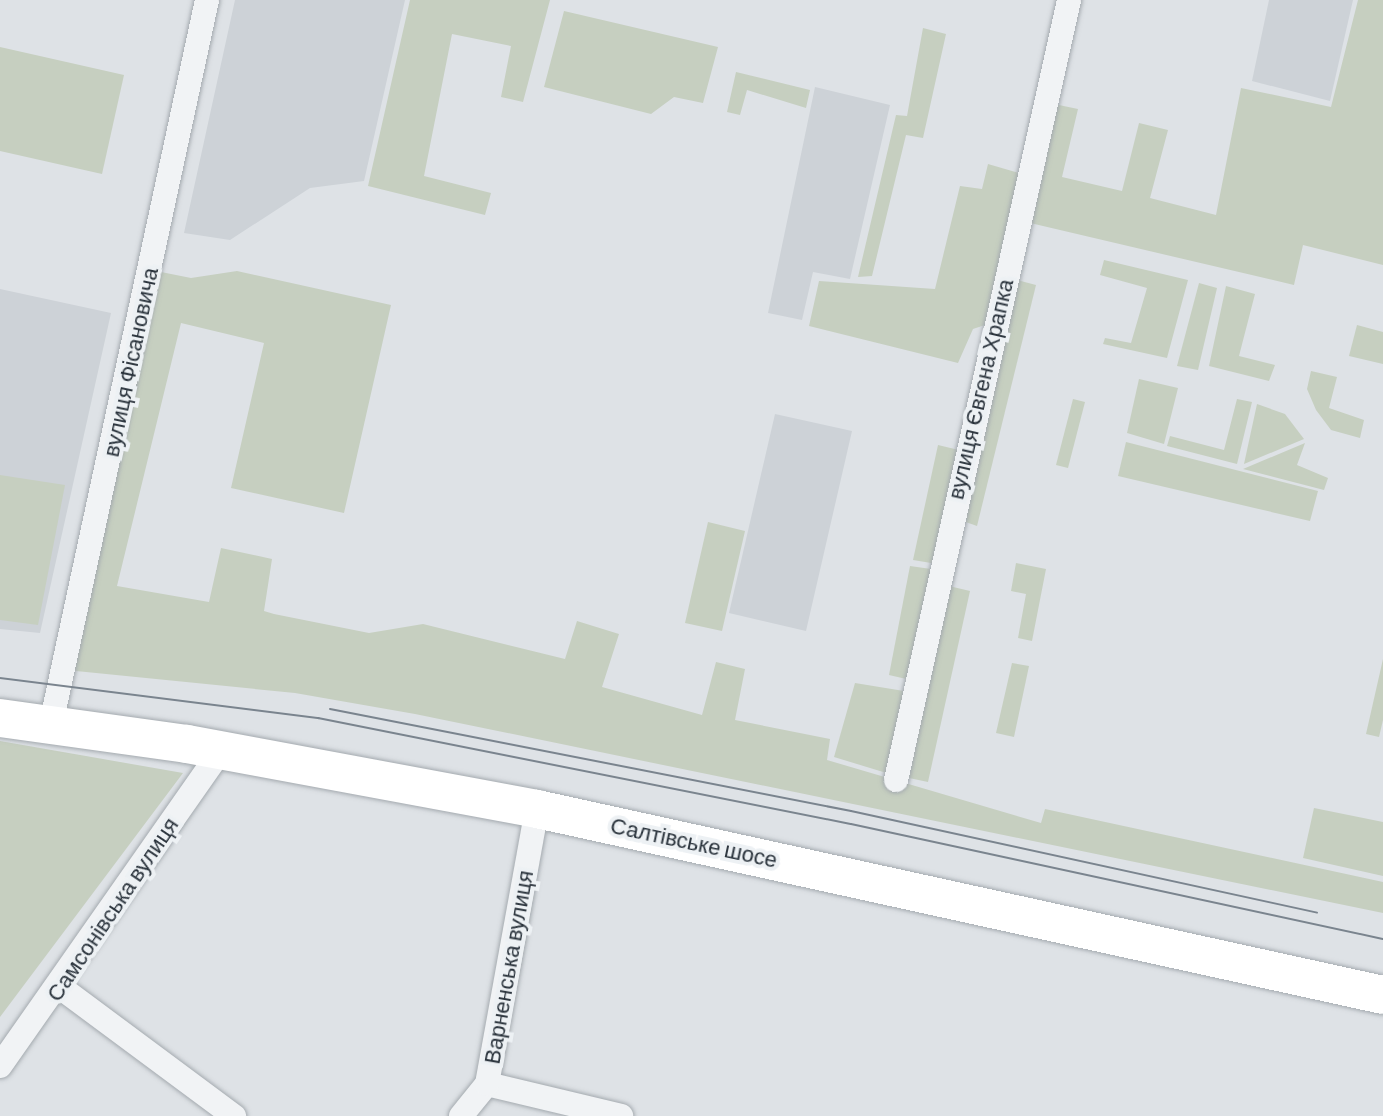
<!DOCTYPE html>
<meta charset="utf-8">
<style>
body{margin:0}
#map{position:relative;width:1383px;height:1116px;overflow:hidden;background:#dee2e6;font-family:Barlow,sans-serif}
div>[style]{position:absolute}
.built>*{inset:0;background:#cdd2d7}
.green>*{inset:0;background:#c6cfc0}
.roads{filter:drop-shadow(0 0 2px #a4aaaf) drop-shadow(0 0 2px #a4aaaf)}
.minor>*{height:24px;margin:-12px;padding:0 12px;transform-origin:12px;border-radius:12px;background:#f1f3f5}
.primary>*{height:38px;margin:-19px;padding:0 19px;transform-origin:19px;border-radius:19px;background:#fff}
.tram>*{height:2px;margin:-1px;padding:0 1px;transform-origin:1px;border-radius:1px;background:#7a848e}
span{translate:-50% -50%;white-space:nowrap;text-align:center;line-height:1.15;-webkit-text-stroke:8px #edf1f4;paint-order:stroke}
.street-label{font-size:22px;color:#29323b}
</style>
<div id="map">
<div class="built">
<div style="clip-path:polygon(235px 0,405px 0,364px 181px,310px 188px,230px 240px,184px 233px)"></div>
<div style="clip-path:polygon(1269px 0,1353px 0,1330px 101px,1252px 81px)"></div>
<div style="clip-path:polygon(815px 87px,890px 105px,850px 279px,813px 272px,802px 320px,768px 313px)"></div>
<div style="clip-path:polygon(0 289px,111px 313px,40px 633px,0 629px)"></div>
<div style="clip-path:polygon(775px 414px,852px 431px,806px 631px,729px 613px)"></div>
</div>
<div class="green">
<div style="clip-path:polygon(410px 0,550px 0,523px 102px,501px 97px,511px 46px,452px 34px,424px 176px,491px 193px,485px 215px,368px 186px)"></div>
<div style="clip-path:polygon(1358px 0,1383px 0,1383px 265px,1303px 245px,1294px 285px,1026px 222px,1054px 104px,1078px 109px,1062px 177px,1122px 191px,1139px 123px,1168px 130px,1150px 198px,1216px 215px,1241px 88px,1331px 107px)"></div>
<div style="clip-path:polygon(564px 11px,718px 47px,703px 103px,674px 97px,651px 114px,544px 87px)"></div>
<div style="clip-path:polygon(923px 28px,946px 34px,923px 138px,906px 135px,872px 276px,858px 277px,896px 115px,907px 116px)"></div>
<div style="clip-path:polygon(0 47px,124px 75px,102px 174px,0 151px)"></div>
<div style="clip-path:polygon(736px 72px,810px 90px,806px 108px,747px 90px,740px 115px,727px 112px)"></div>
<div style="clip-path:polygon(988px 164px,1022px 174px,985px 325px,973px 329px,958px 363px,809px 326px,819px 281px,935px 289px,960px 186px,982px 189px)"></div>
<div style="clip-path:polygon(1104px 260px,1188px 280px,1167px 358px,1103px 344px,1105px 338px,1131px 343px,1147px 288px,1100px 275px)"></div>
<div style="clip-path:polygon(156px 271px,191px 278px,237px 271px,391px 305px,344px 513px,231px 488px,264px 343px,181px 323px,117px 586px,209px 602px,221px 548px,272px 559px,264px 611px,274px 614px,369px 633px,423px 624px,565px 659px,577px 621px,619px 634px,602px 687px,702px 715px,716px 662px,745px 669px,735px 720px,830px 739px,827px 760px,1041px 823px,1045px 809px,1383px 882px,1383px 913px,415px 714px,295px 693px,66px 670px)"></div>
<div style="clip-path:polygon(1017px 280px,1036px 285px,977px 526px,960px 520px)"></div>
<div style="clip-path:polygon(1199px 283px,1217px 288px,1198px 370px,1177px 366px)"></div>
<div style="clip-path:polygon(1226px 286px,1255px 294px,1239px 356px,1275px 365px,1269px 381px,1209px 366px)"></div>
<div style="clip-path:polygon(1357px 325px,1383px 332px,1383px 364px,1349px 356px)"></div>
<div style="clip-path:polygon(1311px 371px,1337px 377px,1329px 408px,1364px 420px,1360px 438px,1331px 430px,1316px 410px,1307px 389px)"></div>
<div style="clip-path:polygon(1139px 379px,1178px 388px,1164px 444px,1127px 433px)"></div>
<div style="clip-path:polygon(1073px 399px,1085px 402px,1068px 468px,1056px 465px)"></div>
<div style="clip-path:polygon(1237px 399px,1252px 402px,1237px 464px,1167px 446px,1170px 436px,1224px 450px)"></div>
<div style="clip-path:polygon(1257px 404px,1285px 414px,1304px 439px,1244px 464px)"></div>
<div style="clip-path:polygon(1126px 442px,1318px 491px,1310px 521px,1118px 476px)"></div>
<div style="clip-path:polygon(1305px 443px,1297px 465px,1328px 478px,1324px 490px,1243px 469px)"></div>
<div style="clip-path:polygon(938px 445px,963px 451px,937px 564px,913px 560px)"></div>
<div style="clip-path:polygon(0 475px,65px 485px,38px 625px,0 620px)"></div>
<div style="clip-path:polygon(708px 522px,745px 531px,722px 631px,685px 623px)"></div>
<div style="clip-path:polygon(1016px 563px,1046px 569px,1032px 641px,1018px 638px,1026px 594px,1011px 591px)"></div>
<div style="clip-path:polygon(910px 566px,938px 570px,915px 681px,889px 675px)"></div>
<div style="clip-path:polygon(949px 586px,970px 591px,928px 782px,909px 778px)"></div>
<div style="clip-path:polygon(1383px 659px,1383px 720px,1379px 737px,1366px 734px)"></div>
<div style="clip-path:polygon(1012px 663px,1029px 666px,1014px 737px,996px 733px)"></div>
<div style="clip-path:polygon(855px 683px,910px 692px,893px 775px,834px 757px)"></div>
<div style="clip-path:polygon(0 741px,183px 773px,0 1017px)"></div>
<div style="clip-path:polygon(1314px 808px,1383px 822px,1383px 876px,1303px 858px)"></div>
</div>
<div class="roads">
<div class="minor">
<div style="left:51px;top:724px;width:741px;rotate:-77.84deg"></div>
<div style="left:896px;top:780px;width:799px;rotate:-77.49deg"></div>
<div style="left:60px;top:987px;width:217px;rotate:36.6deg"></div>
<div style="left:0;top:1066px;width:386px;rotate:-55deg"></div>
<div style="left:487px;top:1084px;width:138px;rotate:13.4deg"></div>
<div style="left:461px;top:1116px;width:41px;rotate:-50.9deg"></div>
<div style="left:487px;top:1084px;width:280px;rotate:-79.7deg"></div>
</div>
<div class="primary">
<div style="left:0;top:718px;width:189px;rotate:7.9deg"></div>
<div style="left:187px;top:744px;width:356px;rotate:10.5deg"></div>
<div style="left:537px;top:809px;width:866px;rotate:12.4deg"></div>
</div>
</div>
<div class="tram">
<div style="left:0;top:678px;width:321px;rotate:7.2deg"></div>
<div style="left:318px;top:718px;width:543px;rotate:11.25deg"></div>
<div style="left:851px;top:824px;width:544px;rotate:12.2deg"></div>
<div style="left:330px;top:709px;width:531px;rotate:11.08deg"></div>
<div style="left:851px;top:811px;width:477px;rotate:12.3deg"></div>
</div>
<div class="street-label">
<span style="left:130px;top:362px;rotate:-78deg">вулиця Фісановича</span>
<span style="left:980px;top:389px;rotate:-77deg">вулиця Євгена Храпка</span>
<span style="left:694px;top:842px;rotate:12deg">Салтівське шосе</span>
<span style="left:112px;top:909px;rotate:-56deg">Самсонівська вулиця</span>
<span style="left:508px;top:967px;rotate:-80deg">Варненська вулиця</span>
</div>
</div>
